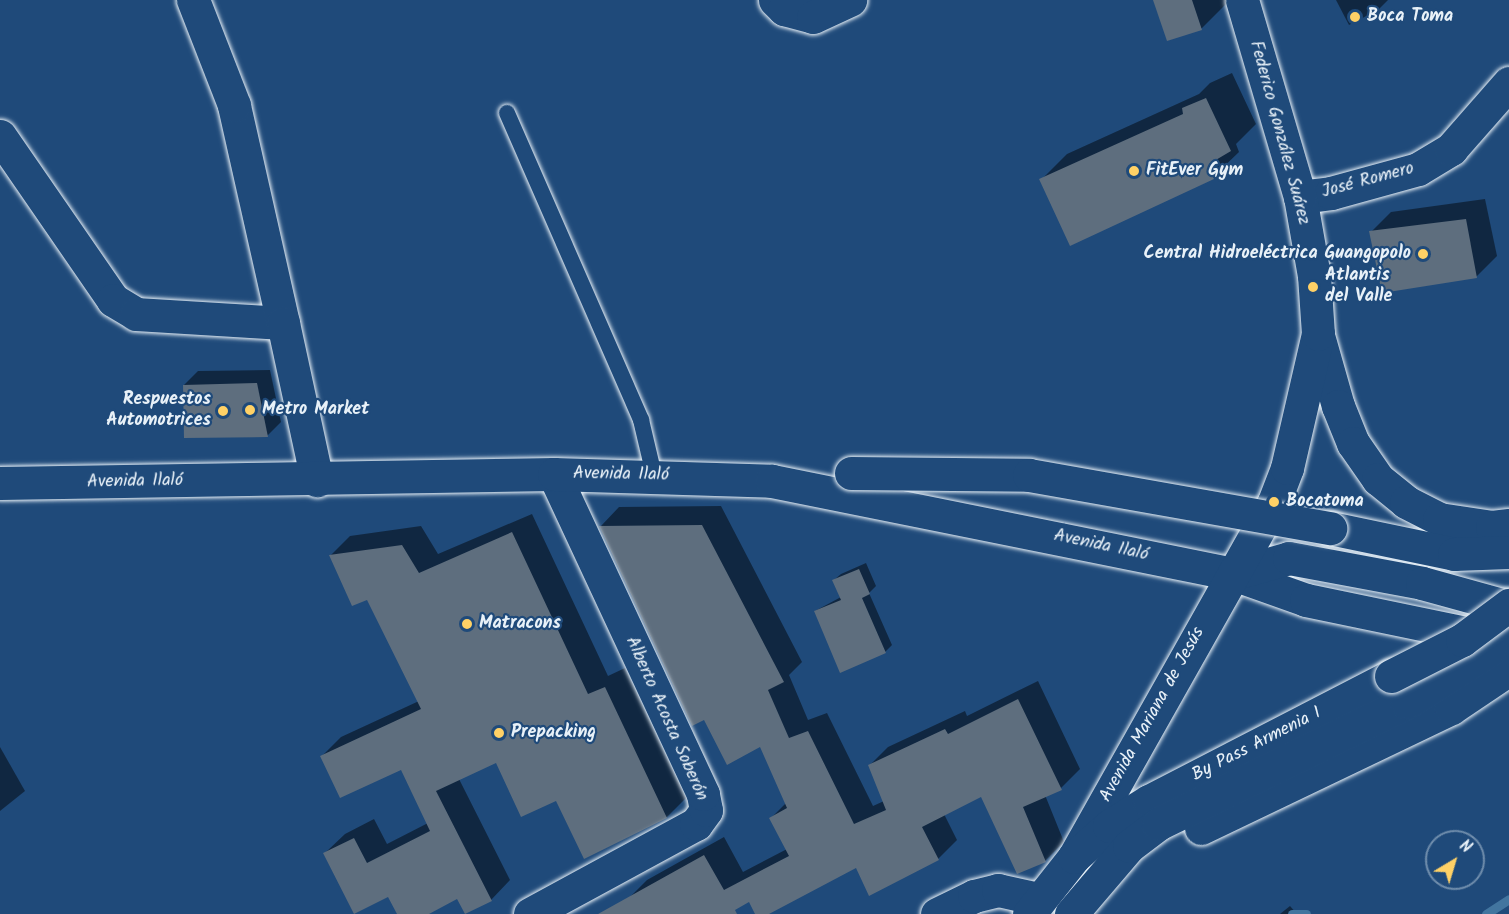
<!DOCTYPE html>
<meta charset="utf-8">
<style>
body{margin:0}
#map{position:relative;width:1509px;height:914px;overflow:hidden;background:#1f4a7a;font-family:Kalam,sans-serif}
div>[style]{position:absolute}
.shadow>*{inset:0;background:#0007}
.stream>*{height:9px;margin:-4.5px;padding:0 4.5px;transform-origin:4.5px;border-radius:4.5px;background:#42759f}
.building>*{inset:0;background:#5e6e7e}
.roads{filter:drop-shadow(0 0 2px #e8f1f8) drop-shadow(0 0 2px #e8f1f8)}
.lane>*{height:16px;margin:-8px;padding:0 8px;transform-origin:8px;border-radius:8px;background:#1f4a7a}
.street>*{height:33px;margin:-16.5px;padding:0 16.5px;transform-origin:16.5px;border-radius:16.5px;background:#1f4a7a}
.secondary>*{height:33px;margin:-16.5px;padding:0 16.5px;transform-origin:16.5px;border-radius:16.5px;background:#1f4a7a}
.bridges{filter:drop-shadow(0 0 2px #e8f1f8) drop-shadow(0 0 2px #e8f1f8)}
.secondary-bridge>*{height:33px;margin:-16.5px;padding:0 16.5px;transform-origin:16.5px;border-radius:16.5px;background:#1f4a7a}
.dots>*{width:16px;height:16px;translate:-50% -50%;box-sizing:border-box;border:3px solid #1f4a7a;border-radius:50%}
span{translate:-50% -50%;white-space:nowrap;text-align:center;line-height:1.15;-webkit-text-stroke:4.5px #1f4a7a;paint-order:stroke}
.poi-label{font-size:18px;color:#e8f1f8;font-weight:700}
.left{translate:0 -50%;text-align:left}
.right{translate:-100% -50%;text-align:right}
.street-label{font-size:18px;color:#e8f1f8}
.north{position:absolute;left:1425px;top:830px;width:60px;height:60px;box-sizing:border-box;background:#1f4a7a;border:2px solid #6f8dac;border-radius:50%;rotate:38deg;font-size:16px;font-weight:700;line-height:24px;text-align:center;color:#e8f1f8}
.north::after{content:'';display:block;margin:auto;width:21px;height:27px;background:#ffd166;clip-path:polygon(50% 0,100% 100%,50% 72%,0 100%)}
</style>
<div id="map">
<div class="shadow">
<div style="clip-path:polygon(1154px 0,1226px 0,1227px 3px,1202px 28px,1168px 39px)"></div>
<div style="clip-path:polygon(1336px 0,1388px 0,1378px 10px,1349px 25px)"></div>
<div style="clip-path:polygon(1232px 73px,1256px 124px,1236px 144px,1239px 152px,1213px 177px,1041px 180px,1067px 154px,1199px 94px,1210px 83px)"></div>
<div style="clip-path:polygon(1485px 199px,1497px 256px,1477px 276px,1383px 291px,1371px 232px,1391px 212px)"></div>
<div style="clip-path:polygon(270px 370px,281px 422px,268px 435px,184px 385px,198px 371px)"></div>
<div style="clip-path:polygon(721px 506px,802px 662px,789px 675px,808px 720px,827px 713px,873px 806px,884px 801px,869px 766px,888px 747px,965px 711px,967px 716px,1038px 681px,1080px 769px,1061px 788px,1045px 795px,1064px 842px,1045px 861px,981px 795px,944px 814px,957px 840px,938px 859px,857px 866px,766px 914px,757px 914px,750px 900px,725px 914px,636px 914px,628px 899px,647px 880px,724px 837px,743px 872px,787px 849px,771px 818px,786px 803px,761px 745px,705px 718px,693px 724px,601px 526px,619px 507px)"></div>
<div style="clip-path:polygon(532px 514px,608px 676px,625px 668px,686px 798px,667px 817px,584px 857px,556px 799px,496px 761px,459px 779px,510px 880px,491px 900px,458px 897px,426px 914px,399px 914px,389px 895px,325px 853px,345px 834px,374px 819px,387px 844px,428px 823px,402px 768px,321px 757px,341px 737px,419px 701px,368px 598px,331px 555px,350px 536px,421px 526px,438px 554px)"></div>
<div style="clip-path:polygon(866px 563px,876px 586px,869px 593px,892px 645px,885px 652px,815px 611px,841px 597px,834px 580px,841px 574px)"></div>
<div style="clip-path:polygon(0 747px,25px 791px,0 811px)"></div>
<div style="clip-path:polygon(1290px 906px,1297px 914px,1280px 914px)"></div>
</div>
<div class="stream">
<div style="left:1292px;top:914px;width:14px"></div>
<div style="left:1486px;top:914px;width:27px;rotate:-33deg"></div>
</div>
<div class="building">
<div style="clip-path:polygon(1153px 0,1192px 0,1202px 30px,1167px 41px)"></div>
<div style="clip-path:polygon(1206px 98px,1231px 151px,1209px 164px,1214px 179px,1070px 246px,1039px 179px,1183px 114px,1182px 108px)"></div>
<div style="clip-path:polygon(1466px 219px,1477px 278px,1382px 293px,1369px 231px)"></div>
<div style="clip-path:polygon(257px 383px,268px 437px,184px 438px,183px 385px)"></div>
<div style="clip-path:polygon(702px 525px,784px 682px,768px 690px,789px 738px,808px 731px,854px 824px,886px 810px,868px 765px,945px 729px,948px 734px,1018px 699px,1062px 790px,1023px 807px,1046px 862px,1017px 874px,981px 797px,922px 827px,939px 860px,869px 896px,856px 868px,769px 914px,755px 914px,749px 902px,735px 910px,737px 914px,598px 914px,704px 855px,724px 890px,789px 856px,769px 818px,787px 808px,760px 747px,727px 765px,704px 720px,692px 726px,599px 526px)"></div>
<div style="clip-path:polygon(512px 532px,588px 694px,605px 687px,667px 818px,584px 859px,556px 801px,521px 817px,496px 763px,436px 791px,492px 901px,465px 914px,457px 899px,429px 914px,397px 914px,388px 897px,354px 914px,323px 853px,354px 838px,367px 863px,430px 831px,401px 770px,340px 798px,320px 756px,421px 709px,367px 600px,352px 606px,329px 555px,402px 545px,419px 573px)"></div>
<div style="clip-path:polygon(859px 569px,870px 594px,862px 598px,886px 653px,840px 673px,814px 611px,841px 600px,832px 580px)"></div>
</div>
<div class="roads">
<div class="lane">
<div style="left:507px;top:113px;width:335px;rotate:66.4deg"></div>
<div style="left:641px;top:420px;width:57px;rotate:76.7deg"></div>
</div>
<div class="street">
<div style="left:775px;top:0;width:13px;rotate:45deg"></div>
<div style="left:784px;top:9px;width:30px;rotate:15deg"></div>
<div style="left:813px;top:17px;width:41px;rotate:-24.7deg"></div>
<div style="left:0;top:136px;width:199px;rotate:55.4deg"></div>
<div style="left:113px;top:300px;width:27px;rotate:31deg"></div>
<div style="left:136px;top:314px;width:147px;rotate:3.5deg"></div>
<div style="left:283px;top:323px;width:223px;rotate:-102.7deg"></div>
<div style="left:234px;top:105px;width:113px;rotate:-111.3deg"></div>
<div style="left:1300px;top:197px;width:31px;rotate:-7deg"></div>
<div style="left:1331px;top:193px;width:90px;rotate:-15.4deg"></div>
<div style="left:1418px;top:169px;width:39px;rotate:-31deg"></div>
<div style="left:1451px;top:149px;width:88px;rotate:-48.7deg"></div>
<div style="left:283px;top:323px;width:161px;rotate:77.8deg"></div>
<div style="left:530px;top:914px;width:189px;rotate:-28.5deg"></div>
<div style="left:696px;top:824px;width:17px;rotate:-54deg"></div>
<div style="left:706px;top:810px;width:16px;rotate:-101deg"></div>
<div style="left:703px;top:794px;width:353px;rotate:-115deg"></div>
<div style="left:937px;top:914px;width:41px;rotate:-25.9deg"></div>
<div style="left:974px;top:896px;width:25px;rotate:-14deg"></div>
<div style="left:998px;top:890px;width:42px;rotate:12.4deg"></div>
</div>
<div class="secondary">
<div style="left:1319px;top:339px;width:70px;rotate:74.2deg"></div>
<div style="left:1338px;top:406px;width:40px;rotate:68deg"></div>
<div style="left:1353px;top:443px;width:44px;rotate:55.2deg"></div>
<div style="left:1378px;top:479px;width:36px;rotate:39deg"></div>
<div style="left:1406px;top:502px;width:37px;rotate:27deg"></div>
<div style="left:1439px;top:519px;width:54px;rotate:8.6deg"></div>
<div style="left:1492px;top:527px;width:17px;rotate:-7deg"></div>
<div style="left:0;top:483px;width:554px;rotate:-0.93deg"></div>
<div style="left:554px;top:474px;width:218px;rotate:1.8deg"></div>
<div style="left:772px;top:481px;width:470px;rotate:11.4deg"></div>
<div style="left:1233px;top:574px;width:77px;rotate:19.6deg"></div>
<div style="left:1306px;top:600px;width:207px;rotate:11.7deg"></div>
<div style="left:1330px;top:528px;width:127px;rotate:11.8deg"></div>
<div style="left:1454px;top:554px;width:55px;rotate:-2.1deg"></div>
<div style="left:1233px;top:574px;width:58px;rotate:-15.9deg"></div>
<div style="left:1289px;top:558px;width:135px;rotate:10.6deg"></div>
<div style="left:1422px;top:583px;width:90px;rotate:15.4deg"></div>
<div style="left:1201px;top:828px;width:277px;rotate:-25.6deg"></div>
<div style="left:1451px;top:708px;width:70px;rotate:-33.9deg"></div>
<div style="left:1074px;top:857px;width:407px;rotate:-60.6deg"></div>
<div style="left:1274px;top:502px;width:36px;rotate:-69deg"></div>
<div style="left:1287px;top:468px;width:138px;rotate:-77deg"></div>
<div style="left:1318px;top:334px;width:58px;rotate:-93.9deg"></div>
<div style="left:1314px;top:276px;width:80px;rotate:-100deg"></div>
<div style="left:1300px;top:197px;width:205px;rotate:-106.4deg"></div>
<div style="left:1029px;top:914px;width:73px;rotate:-51.7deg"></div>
<div style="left:1074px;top:857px;width:47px;rotate:-41.5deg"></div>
<div style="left:1109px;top:826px;width:47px;rotate:-32deg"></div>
<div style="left:1149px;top:801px;width:272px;rotate:-27.3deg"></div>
<div style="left:1071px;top:914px;width:89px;rotate:-49.5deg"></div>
<div style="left:1129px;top:846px;width:36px;rotate:-37deg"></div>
<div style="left:1158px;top:824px;width:277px;rotate:-26.1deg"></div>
<div style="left:1407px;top:702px;width:97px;rotate:-32.4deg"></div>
</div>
</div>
<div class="bridges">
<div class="secondary-bridge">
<div style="left:851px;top:473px;width:178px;rotate:0.6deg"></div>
<div style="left:1029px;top:475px;width:306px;rotate:10deg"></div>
<div style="left:1391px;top:676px;width:80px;rotate:-26.9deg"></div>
<div style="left:1462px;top:640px;width:59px;rotate:-36.7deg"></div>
</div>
</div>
<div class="dots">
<div style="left:1355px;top:17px;background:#ffd166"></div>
<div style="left:1134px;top:171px;background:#ffd166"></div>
<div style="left:1423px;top:254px;background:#ffd166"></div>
<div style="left:1313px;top:287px;background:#ffd166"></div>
<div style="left:250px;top:410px;background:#ffd166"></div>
<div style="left:223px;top:411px;background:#ffd166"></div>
<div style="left:1274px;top:502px;background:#ffd166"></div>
<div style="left:467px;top:624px;background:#ffd166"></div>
<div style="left:499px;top:733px;background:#ffd166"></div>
</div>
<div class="poi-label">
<span class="left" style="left:1367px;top:17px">Boca Toma</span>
<span class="left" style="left:1146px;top:171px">FitEver Gym</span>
<span class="right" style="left:1411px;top:254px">Central Hidroeléctrica Guangopolo</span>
<span class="left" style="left:1325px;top:287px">Atlantis<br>del Valle</span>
<span class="right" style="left:211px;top:411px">Respuestos<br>Automotrices</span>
<span class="left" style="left:262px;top:410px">Metro Market</span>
<span class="left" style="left:1286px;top:502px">Bocatoma</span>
<span class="left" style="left:479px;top:624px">Matracons</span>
<span class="left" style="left:511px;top:733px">Prepacking</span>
</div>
<div class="street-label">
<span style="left:1279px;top:133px;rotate:75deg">Federico González Suárez</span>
<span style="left:1368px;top:181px;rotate:-15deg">José Romero</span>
<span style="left:621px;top:475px;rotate:1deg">Avenida Ilaló</span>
<span style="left:135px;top:482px;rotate:-1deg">Avenida Ilaló</span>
<span style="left:1101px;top:546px;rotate:12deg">Avenida Ilaló</span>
<span style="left:1153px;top:715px;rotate:-61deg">Avenida Mariana de Jesús</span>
<span style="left:666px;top:719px;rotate:66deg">Alberto Acosta Soberón</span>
<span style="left:1257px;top:745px;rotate:-27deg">By Pass Armenia I</span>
</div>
<div class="north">N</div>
</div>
